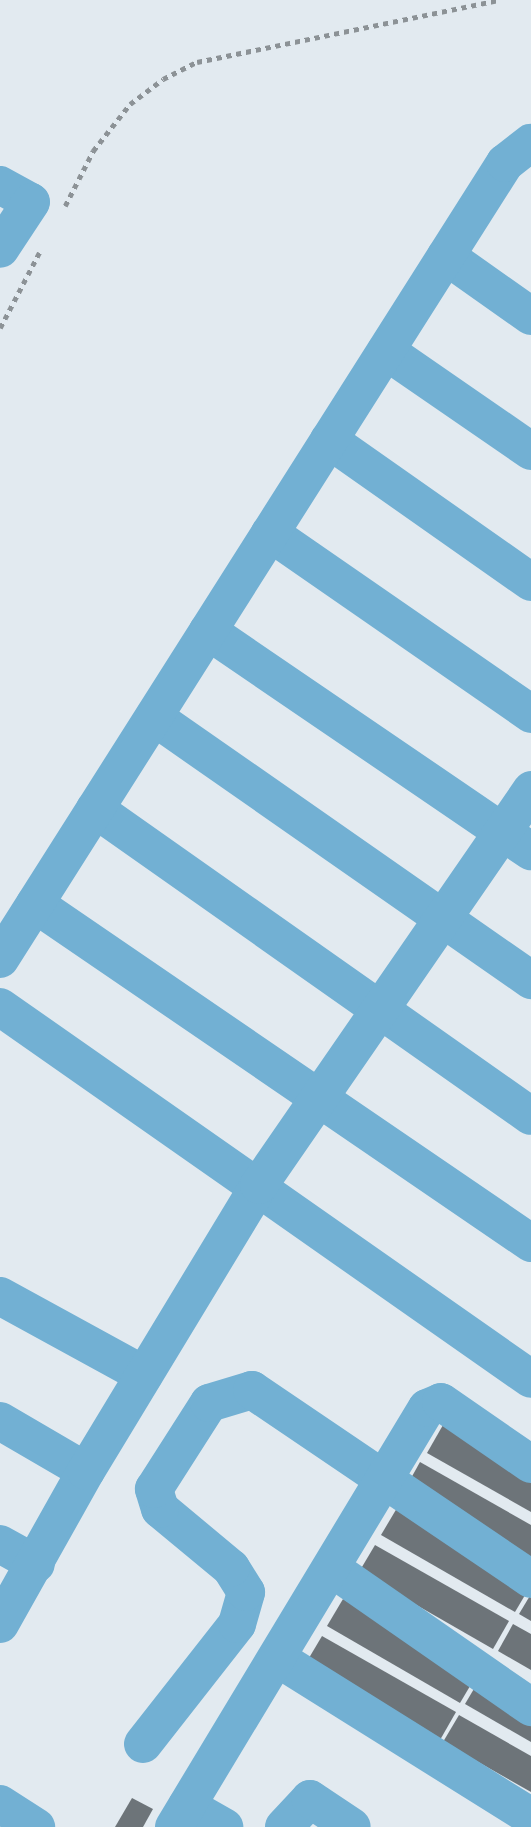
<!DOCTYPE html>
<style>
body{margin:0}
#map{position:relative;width:531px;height:1827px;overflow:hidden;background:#e2eaf0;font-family:Rubik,sans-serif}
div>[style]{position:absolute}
.building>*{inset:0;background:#6d7479}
.path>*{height:4.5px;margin-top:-2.25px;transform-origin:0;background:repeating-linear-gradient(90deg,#8c9296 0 5px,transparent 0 10px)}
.minor>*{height:38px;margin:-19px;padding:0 19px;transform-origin:19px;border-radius:19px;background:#72b0d3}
span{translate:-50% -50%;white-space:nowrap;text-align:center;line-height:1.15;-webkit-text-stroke:5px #eff8fd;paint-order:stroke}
</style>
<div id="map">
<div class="building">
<div style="clip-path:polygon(443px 1425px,531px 1476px,531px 1512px,427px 1453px)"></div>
<div style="clip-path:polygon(420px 1462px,531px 1525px,531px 1562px,405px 1489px)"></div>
<div style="clip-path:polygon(397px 1508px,531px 1585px,515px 1612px,381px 1535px)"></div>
<div style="clip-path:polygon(375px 1545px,509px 1621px,493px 1649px,359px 1572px)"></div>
<div style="clip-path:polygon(531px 1594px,531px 1621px,519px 1614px)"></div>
<div style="clip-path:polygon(343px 1599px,476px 1676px,460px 1703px,327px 1626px)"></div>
<div style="clip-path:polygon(513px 1624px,531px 1634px,531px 1670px,498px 1651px)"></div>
<div style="clip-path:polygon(322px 1636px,456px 1712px,440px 1740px,306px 1663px)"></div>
<div style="clip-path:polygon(481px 1677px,531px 1705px,531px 1742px,465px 1704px)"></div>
<div style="clip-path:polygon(459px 1715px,531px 1756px,531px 1792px,443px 1742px)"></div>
<div style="clip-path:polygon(132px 1798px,153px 1809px,143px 1827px,115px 1827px)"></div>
</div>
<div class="path">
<div style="left:65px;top:206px;width:62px;rotate:-63deg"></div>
<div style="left:93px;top:151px;width:60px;rotate:-51.8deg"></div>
<div style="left:130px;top:104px;width:41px;rotate:-37.1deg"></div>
<div style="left:163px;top:79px;width:38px;rotate:-27deg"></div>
<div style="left:197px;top:62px;width:309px;rotate:-11.6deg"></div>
<div style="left:0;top:328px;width:85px;rotate:-62.5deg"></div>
</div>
<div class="minor">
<div style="left:0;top:185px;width:35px;rotate:29deg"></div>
<div style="left:31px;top:202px;width:56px;rotate:123.4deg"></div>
<div style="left:446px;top:256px;width:104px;rotate:35.2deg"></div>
<div style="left:386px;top:351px;width:176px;rotate:34.6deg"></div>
<div style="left:329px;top:440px;width:247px;rotate:35.1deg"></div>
<div style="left:270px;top:533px;width:318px;rotate:34.7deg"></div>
<div style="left:208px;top:631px;width:391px;rotate:34.3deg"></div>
<div style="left:154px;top:717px;width:460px;rotate:34.9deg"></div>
<div style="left:95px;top:809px;width:533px;rotate:35.15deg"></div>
<div style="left:35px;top:904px;width:601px;rotate:34.35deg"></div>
<div style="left:0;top:959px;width:943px;rotate:-57.61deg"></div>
<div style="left:505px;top:163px;width:33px;rotate:-38deg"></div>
<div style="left:0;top:1007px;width:648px;rotate:35.01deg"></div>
<div style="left:0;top:1296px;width:164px;rotate:28.7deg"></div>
<div style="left:0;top:1421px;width:99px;rotate:30.2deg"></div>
<div style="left:0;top:1544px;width:41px;rotate:29.1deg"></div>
<div style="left:331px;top:1568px;width:244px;rotate:34.8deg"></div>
<div style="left:0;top:1624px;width:176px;rotate:-60.7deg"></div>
<div style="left:86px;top:1471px;width:334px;rotate:-58.8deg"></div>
<div style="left:259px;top:1185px;width:480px;rotate:-55.4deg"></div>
<div style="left:277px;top:1658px;width:300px;rotate:32deg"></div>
<div style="left:143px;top:1744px;width:152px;rotate:-51.9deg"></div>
<div style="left:237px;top:1624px;width:33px;rotate:-74deg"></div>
<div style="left:246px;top:1592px;width:28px;rotate:-122deg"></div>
<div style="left:231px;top:1568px;width:92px;rotate:-140.3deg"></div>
<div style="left:160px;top:1509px;width:21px;rotate:-107deg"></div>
<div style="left:154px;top:1489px;width:102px;rotate:-57.4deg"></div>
<div style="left:209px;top:1403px;width:45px;rotate:-16.8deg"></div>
<div style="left:252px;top:1390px;width:337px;rotate:34.1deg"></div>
<div style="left:0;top:1804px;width:43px;rotate:32.6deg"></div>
<div style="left:187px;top:1806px;width:43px;rotate:29.6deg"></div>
<div style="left:174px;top:1827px;width:489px;rotate:-58.9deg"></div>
<div style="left:427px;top:1408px;width:15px;rotate:-23deg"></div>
<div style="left:441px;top:1402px;width:109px;rotate:34.6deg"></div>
<div style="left:284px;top:1827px;width:38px;rotate:-47deg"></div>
<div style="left:310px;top:1799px;width:50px;rotate:33.7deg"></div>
</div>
</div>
